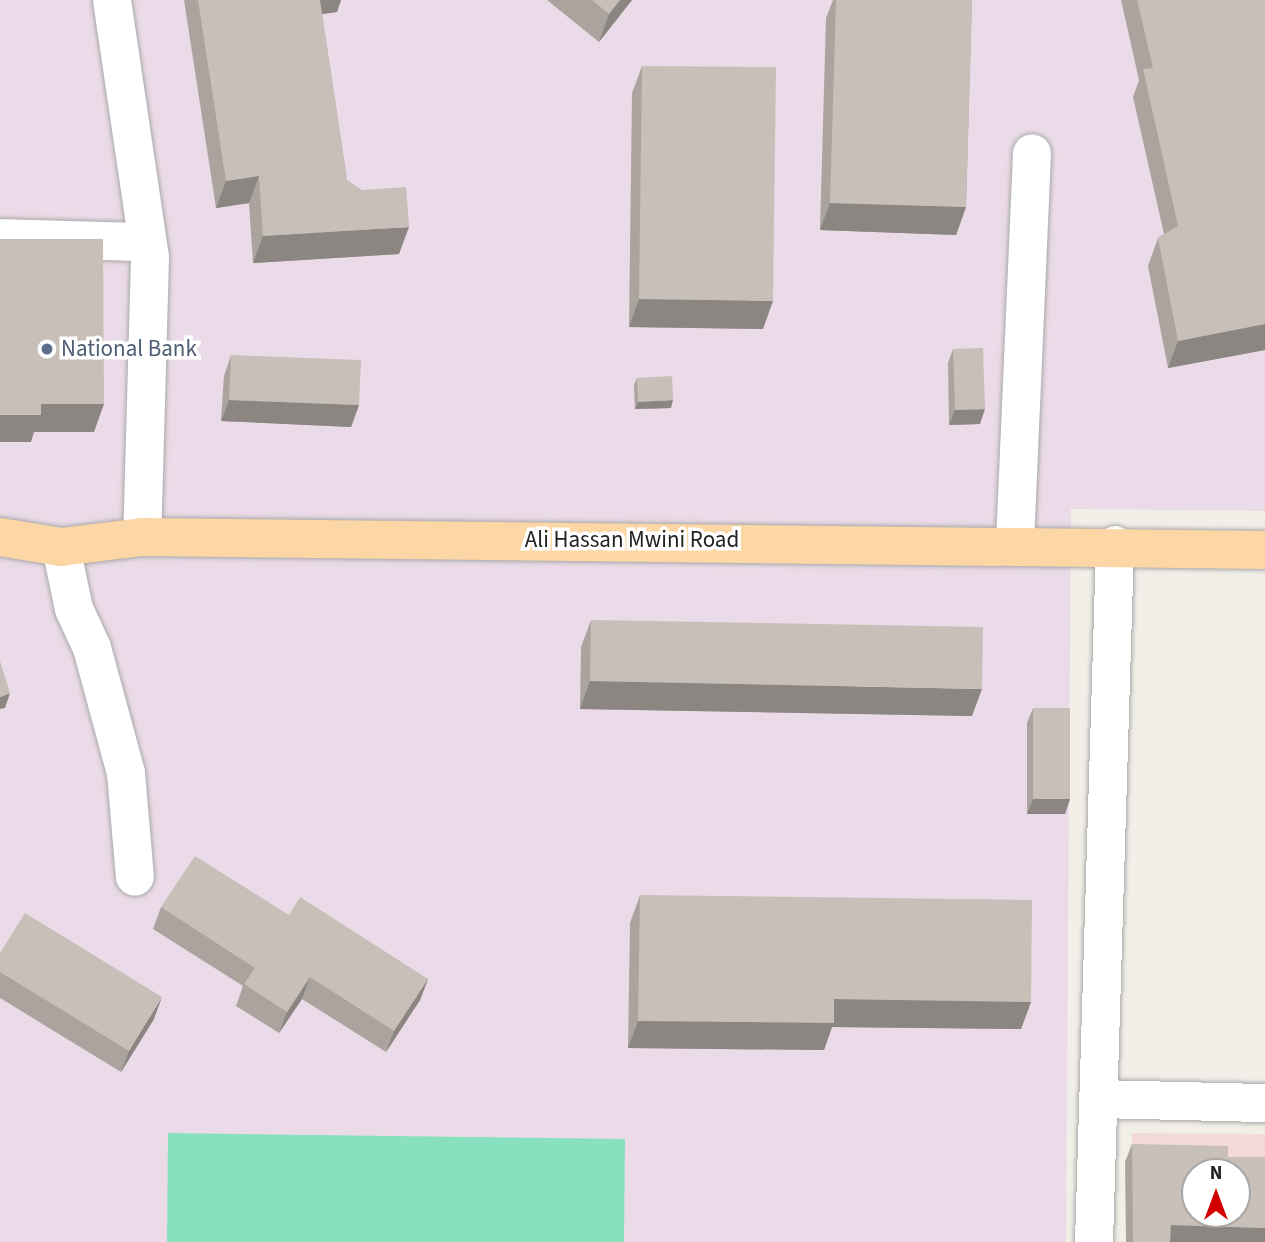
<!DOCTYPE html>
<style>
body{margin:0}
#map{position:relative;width:1265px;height:1242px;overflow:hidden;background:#f2efe9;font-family:"Source Sans 3",sans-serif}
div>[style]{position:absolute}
.commercial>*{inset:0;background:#f2dad9}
.industrial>*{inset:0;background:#ebdbe8}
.pitch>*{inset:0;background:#88e0be}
.roads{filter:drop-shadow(0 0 2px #a9a9a9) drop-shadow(0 0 2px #a9a9a9)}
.minor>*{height:38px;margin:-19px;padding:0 19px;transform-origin:19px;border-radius:19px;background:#fff}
.major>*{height:38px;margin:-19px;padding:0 19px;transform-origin:19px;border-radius:19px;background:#fcd6a4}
.wall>*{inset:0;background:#aba49e}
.shaded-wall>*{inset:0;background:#8b8681}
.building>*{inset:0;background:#c7bfb8}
.dots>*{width:19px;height:19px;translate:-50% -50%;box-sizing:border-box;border:4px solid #fff;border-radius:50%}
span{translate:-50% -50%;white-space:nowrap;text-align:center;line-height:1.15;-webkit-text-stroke:7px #fff;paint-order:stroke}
.service-label{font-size:23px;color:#4e5e75}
.left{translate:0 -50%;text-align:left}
.street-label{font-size:23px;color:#222}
.north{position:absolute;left:1181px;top:1158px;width:70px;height:70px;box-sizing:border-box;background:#fff;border:2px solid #a7a7a7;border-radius:50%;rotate:0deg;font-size:19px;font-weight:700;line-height:28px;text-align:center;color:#222}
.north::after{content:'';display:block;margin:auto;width:24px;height:32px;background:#d40000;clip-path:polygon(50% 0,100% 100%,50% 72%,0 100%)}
</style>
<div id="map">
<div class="commercial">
<div style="clip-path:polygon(evenodd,1132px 1133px,1265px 1134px,1265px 1242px,1129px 1242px,1132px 1133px,1195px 1172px,1237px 1172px,1237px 1214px,1195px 1214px,1195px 1172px)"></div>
</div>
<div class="industrial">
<div style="clip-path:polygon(0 0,1265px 0,1265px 511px,1071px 509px,1066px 1242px,0 1242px)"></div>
</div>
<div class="pitch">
<div style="clip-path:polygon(168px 1133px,625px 1139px,624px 1242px,167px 1242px)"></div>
</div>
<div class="roads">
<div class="minor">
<div style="left:112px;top:0;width:261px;rotate:81.6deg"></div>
<div style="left:150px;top:258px;width:279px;rotate:91.6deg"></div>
<div style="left:0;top:238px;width:147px;rotate:1.6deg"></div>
<div style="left:1015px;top:543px;width:390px;rotate:-87.5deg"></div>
<div style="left:61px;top:547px;width:63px;rotate:78.2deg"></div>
<div style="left:74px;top:609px;width:43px;rotate:65.2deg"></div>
<div style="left:92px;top:648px;width:130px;rotate:74.8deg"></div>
<div style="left:126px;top:773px;width:104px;rotate:85.1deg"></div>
<div style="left:1098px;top:1099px;width:167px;rotate:1.4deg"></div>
<div style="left:1094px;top:1242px;width:697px;rotate:-88.27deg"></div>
</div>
<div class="major">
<div style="left:0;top:537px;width:62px;rotate:9.3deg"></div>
<div style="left:61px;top:547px;width:82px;rotate:-7deg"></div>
<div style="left:142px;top:537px;width:1123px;rotate:0.66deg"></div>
</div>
</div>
<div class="wall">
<div style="clip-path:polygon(184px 0,341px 0,337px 12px,322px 14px,347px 180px,399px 254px,253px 263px,249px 203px,216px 208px)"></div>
<div style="clip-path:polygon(547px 0,632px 0,599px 42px)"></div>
<div style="clip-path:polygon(833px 0,972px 0,966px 207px,956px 235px,820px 230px,826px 18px)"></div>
<div style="clip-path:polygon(1121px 0,1265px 0,1265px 350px,1168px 368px,1148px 266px,1158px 238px,1164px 234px,1133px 97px,1139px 80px)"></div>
<div style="clip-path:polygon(642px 66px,763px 329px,629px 327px,632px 93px)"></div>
<div style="clip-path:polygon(953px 349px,980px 424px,949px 425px,948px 363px)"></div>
<div style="clip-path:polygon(231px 355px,359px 405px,351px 427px,221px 421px,224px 376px)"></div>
<div style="clip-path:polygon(637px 378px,671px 408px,635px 409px,634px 385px)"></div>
<div style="clip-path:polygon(591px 620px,972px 716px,580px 709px,581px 647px)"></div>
<div style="clip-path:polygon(1033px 708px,1070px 799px,1065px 814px,1027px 814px,1027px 723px)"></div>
<div style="clip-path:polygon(640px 895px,1031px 1002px,1021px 1029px,832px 1027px,824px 1050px,628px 1048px,630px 923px)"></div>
<div style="clip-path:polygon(161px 907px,289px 915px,428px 979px,420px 1000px,386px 1052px,302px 999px,279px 1033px,236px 1006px,243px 986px,153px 929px)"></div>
<div style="clip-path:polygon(0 953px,154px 1019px,121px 1072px,0 998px)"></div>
<div style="clip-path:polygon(1132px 1144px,1228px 1157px,1265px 1242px,1126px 1242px,1125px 1162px)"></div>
</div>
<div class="shaded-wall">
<div style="clip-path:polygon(314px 0,341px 0,337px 12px,308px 16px)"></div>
<div style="clip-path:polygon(620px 0,632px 0,599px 42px,609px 14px)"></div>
<div style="clip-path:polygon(259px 176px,249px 203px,216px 208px,226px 181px)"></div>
<div style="clip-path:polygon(830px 203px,966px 207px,956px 235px,820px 230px)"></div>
<div style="clip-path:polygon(409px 227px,399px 254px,253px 263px,263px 236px)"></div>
<div style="clip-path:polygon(639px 299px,773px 301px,763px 329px,629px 327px)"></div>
<div style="clip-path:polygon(1265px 324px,1265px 350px,1168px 368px,1178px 341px)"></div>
<div style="clip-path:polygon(229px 400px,359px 405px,351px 427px,221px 421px)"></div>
<div style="clip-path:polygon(673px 400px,671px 408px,635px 409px,638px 402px)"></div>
<div style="clip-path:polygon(41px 404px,104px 404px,94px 432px,34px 432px,31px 442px,0 442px,0 415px)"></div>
<div style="clip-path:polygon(985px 409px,980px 424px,949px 425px,955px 410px)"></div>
<div style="clip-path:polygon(590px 681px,982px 689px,972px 716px,580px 709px)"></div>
<div style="clip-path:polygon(10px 693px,5px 708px,0 709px,0 697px)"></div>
<div style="clip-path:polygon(1033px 799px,1070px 799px,1065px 814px,1027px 814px)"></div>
<div style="clip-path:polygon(310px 977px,302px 999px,279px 1033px,287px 1012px)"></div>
<div style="clip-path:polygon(428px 979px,420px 1000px,386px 1052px,394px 1031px)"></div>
<div style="clip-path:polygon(162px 997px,154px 1019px,121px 1072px,129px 1051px)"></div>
<div style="clip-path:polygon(834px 999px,1031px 1002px,1021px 1029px,832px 1027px,824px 1050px,628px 1048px,638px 1021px)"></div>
<div style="clip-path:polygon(1171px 1225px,1265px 1228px,1265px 1242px,1164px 1242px)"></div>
</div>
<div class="building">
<div style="clip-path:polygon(198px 0,320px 0,347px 180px,362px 190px,406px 187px,409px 227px,263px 236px,259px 176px,226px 181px)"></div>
<div style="clip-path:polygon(592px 0,620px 0,609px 14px)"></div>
<div style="clip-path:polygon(836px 0,972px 0,966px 207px,830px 203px)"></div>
<div style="clip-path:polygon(1137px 0,1265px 0,1265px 324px,1178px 341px,1158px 238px,1178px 226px,1143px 69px,1153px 68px)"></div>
<div style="clip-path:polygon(642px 66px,776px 67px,773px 301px,639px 299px)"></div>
<div style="clip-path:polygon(0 239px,103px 239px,104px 404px,41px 404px,41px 415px,0 415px)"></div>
<div style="clip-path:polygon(983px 348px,985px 409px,955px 410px,953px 349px)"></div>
<div style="clip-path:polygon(231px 355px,361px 360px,359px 405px,229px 400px)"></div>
<div style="clip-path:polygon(672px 376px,673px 400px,638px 402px,637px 378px)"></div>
<div style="clip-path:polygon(591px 620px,983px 627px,982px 689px,590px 681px)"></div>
<div style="clip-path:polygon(0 661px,10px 693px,0 697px)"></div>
<div style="clip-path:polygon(1033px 708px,1070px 708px,1070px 799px,1033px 799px)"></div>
<div style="clip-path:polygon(195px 856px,289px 915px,300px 897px,428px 979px,394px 1031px,310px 977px,287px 1012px,244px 984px,255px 968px,161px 907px)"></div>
<div style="clip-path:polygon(640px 895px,1032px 900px,1031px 1002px,834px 999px,834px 1023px,638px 1021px)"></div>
<div style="clip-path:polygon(25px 913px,162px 997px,129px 1051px,0 972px,0 953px)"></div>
<div style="clip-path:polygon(evenodd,1132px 1144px,1228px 1146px,1228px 1157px,1265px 1157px,1265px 1228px,1171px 1225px,1170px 1242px,1133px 1242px,1132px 1144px,1195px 1172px,1237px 1172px,1237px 1214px,1195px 1214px,1195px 1172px)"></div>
</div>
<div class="dots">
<div style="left:47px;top:349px;background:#5c6f8a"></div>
</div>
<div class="service-label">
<span class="left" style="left:61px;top:349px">National Bank</span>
</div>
<div class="street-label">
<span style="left:632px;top:540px">Ali Hassan Mwini Road</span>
</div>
<div class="north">N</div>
</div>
